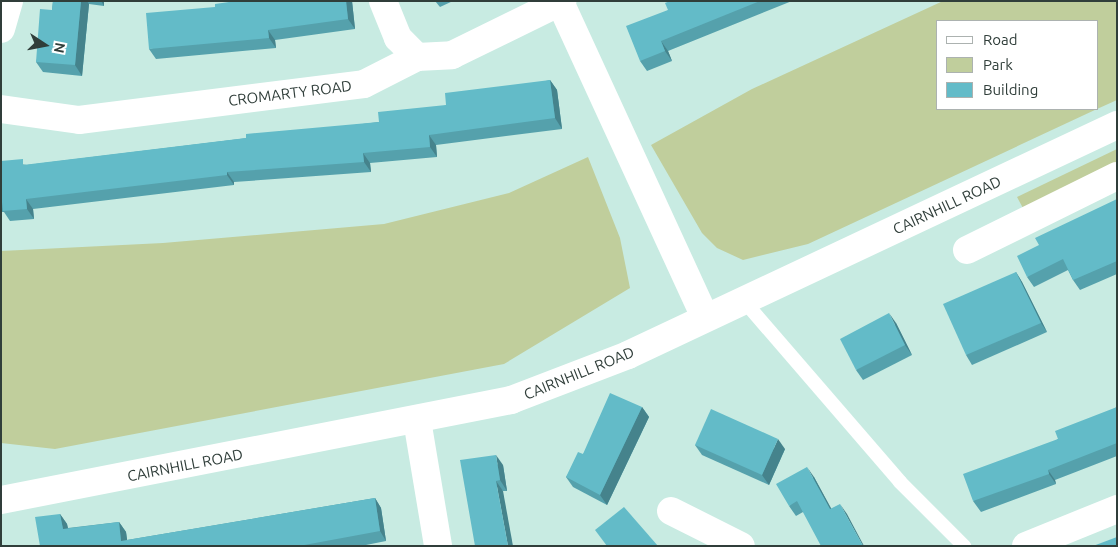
<!DOCTYPE html>
<style>
body{margin:0}
#map{position:relative;width:1118px;height:547px;overflow:hidden;background:#c8ebe2;font-family:Ubuntu,sans-serif}
div>[style]{position:absolute}
.green>*{inset:0;background:#c0ce9c}
.lane>*{height:14px;margin:-7px;padding:0 7px;transform-origin:7px;border-radius:7px;background:#fff}
.street>*{height:28px;margin:-14px;padding:0 14px;transform-origin:14px;border-radius:14px;background:#fff}
.secondary>*{height:28px;margin:-14px;padding:0 14px;transform-origin:14px;border-radius:14px;background:#fff}
.wall>*{inset:0;background:#55a1ac}
.shaded-wall>*{inset:0;background:#45838c}
.building>*{inset:0;background:#63bbc8}
span{translate:-50% -50%;white-space:nowrap;text-align:center;line-height:1.15;-webkit-text-stroke:4px #fff;paint-order:stroke}
.street-label{font-size:15px;color:#303e3a}
.frame{position:absolute;inset:0;border:2px solid #303e3a;pointer-events:none}
.legend{position:absolute;left:936px;top:20px;width:162px;height:90px;box-sizing:border-box;background:#fff;border:1px solid #acb2b0;margin:0;padding:6px 9px;list-style:none;font-size:15px;color:#303e3a}
.legend li{display:flex;align-items:center;gap:10px;height:25px}
.legend b{width:25px;border:1px solid #acb2b0}
.north{position:absolute;left:20px;top:20px;width:50px;height:50px;-webkit-text-stroke:4px #fff;paint-order:stroke;rotate:101deg;font-size:14px;font-weight:700;line-height:20px;text-align:center;color:#303e3a}
.north::after{content:'';display:block;margin:auto;width:18px;height:22px;background:#303e3a;clip-path:polygon(50% 0,100% 100%,50% 72%,0 100%)}
</style>
<div id="map">
<div class="green">
<div style="clip-path:polygon(943px 1px,1117px 1px,1117px 100px,1097px 109px,1097px 21px,937px 21px,937px 109px,1097px 109px,808px 244px,743px 260px,717px 248px,702px 233px,651px 145px,752px 89px)"></div>
<div style="clip-path:polygon(1117px 149px,1117px 166px,1024px 210px,1017px 197px)"></div>
<div style="clip-path:polygon(588px 157px,620px 238px,630px 288px,504px 364px,55px 449px,1px 443px,1px 251px,163px 243px,384px 224px,509px 193px)"></div>
</div>
<div class="lane">
<div style="left:744px;top:301px;width:239px;rotate:49.2deg"></div>
<div style="left:900px;top:482px;width:91px;rotate:45deg"></div>
</div>
<div class="street">
<div style="left:383px;top:1px;width:40px;rotate:68deg"></div>
<div style="left:398px;top:38px;width:27px;rotate:45deg"></div>
<div style="left:560px;top:2px;width:347px;rotate:65.3deg"></div>
<div style="left:1px;top:29px;width:29px;rotate:-74deg"></div>
<div style="left:1px;top:109px;width:79px;rotate:8deg"></div>
<div style="left:79px;top:120px;width:287px;rotate:-7.2deg"></div>
<div style="left:364px;top:84px;width:59px;rotate:-27deg"></div>
<div style="left:417px;top:57px;width:35px;rotate:-3deg"></div>
<div style="left:452px;top:55px;width:123px;rotate:-26.1deg"></div>
<div style="left:967px;top:250px;width:167px;rotate:-26.3deg"></div>
<div style="left:417px;top:420px;width:128px;rotate:80.5deg"></div>
<div style="left:671px;top:511px;width:78px;rotate:26.6deg"></div>
<div style="left:1026px;top:546px;width:98px;rotate:-22.1deg"></div>
</div>
<div class="secondary">
<div style="left:1px;top:500px;width:520px;rotate:-11.09deg"></div>
<div style="left:511px;top:400px;width:125px;rotate:-21deg"></div>
<div style="left:628px;top:355px;width:540px;rotate:-25.19deg"></div>
</div>
<div class="wall">
<div style="clip-path:polygon(53px 1px,104px 1px,104px 6px,89px 4px,82px 76px,43px 72px,36px 62px,52px 10px)"></div>
<div style="clip-path:polygon(352px 1px,355px 29px,275px 40px,276px 48px,156px 59px,149px 49px)"></div>
<div style="clip-path:polygon(435px 1px,453px 1px,440px 7px)"></div>
<div style="clip-path:polygon(670px 1px,792px 1px,668px 51px,672px 61px,647px 71px,640px 61px,668px 10px)"></div>
<div style="clip-path:polygon(550px 80px,557px 90px,562px 129px,436px 145px,437px 157px,370px 163px,371px 172px,234px 182px,234px 185px,33px 209px,34px 219px,10px 221px,4px 212px,1px 212px,1px 161px,27px 165px,379px 122px)"></div>
<div style="clip-path:polygon(1117px 199px,1117px 274px,1080px 290px,1073px 280px,1068px 270px,1034px 287px,1027px 277px)"></div>
<div style="clip-path:polygon(1016px 272px,1022px 282px,1047px 332px,972px 365px,966px 355px)"></div>
<div style="clip-path:polygon(896px 323px,912px 355px,863px 380px,856px 370px)"></div>
<div style="clip-path:polygon(642px 407px,649px 417px,607px 505px,573px 487px,566px 477px,583px 454px)"></div>
<div style="clip-path:polygon(1117px 407px,1117px 456px,1055px 480px,1056px 484px,981px 512px,973px 501px,1058px 439px)"></div>
<div style="clip-path:polygon(695px 445px,785px 449px,769px 485px,702px 455px)"></div>
<div style="clip-path:polygon(460px 460px,503px 465px,507px 491px,503px 491px)"></div>
<div style="clip-path:polygon(814px 477px,831px 509px,847px 514px,803px 512px,796px 516px,789px 506px)"></div>
<div style="clip-path:polygon(375px 498px,381px 508px,386px 541px,361px 546px,40px 546px,60px 514px,67px 524px,68px 528px,119px 522px,126px 532px,127px 540px)"></div>
</div>
<div class="shaded-wall">
<div style="clip-path:polygon(81px 1px,87px 1px,89px 4px,82px 76px,75px 65px)"></div>
<div style="clip-path:polygon(101px 1px,104px 1px,104px 6px)"></div>
<div style="clip-path:polygon(346px 1px,352px 1px,355px 29px,348px 19px)"></div>
<div style="clip-path:polygon(268px 30px,275px 40px,276px 48px,269px 38px)"></div>
<div style="clip-path:polygon(661px 41px,668px 51px,672px 61px,665px 51px)"></div>
<div style="clip-path:polygon(550px 80px,557px 90px,562px 129px,555px 118px)"></div>
<div style="clip-path:polygon(429px 135px,436px 145px,437px 157px,430px 147px)"></div>
<div style="clip-path:polygon(363px 153px,370px 163px,371px 172px,364px 162px)"></div>
<div style="clip-path:polygon(227px 172px,234px 182px,234px 185px,227px 175px)"></div>
<div style="clip-path:polygon(26px 199px,33px 209px,34px 219px,27px 209px)"></div>
<div style="clip-path:polygon(1016px 272px,1022px 282px,1047px 332px,1041px 323px)"></div>
<div style="clip-path:polygon(889px 313px,896px 323px,912px 355px,905px 345px)"></div>
<div style="clip-path:polygon(642px 407px,649px 417px,607px 505px,600px 495px)"></div>
<div style="clip-path:polygon(778px 439px,785px 449px,769px 485px,762px 475px)"></div>
<div style="clip-path:polygon(496px 455px,503px 465px,507px 491px,500px 480px)"></div>
<div style="clip-path:polygon(807px 467px,814px 477px,837px 519px,830px 509px)"></div>
<div style="clip-path:polygon(1048px 470px,1055px 480px,1056px 484px,1049px 474px)"></div>
<div style="clip-path:polygon(496px 481px,503px 491px,513px 546px,508px 546px)"></div>
<div style="clip-path:polygon(375px 498px,381px 508px,386px 541px,380px 531px)"></div>
<div style="clip-path:polygon(840px 504px,847px 514px,864px 546px,863px 546px)"></div>
<div style="clip-path:polygon(60px 514px,67px 524px,70px 539px,63px 529px)"></div>
<div style="clip-path:polygon(119px 522px,126px 532px,128px 546px,121px 541px)"></div>
</div>
<div class="building">
<div style="clip-path:polygon(53px 1px,81px 1px,75px 65px,36px 62px,40px 9px,52px 10px)"></div>
<div style="clip-path:polygon(236px 1px,346px 1px,348px 19px,268px 30px,269px 38px,149px 49px,146px 13px,215px 7px,215px 4px)"></div>
<div style="clip-path:polygon(670px 1px,760px 1px,661px 41px,665px 51px,640px 61px,626px 26px,668px 10px,665px 3px)"></div>
<div style="clip-path:polygon(550px 80px,555px 118px,429px 135px,430px 147px,363px 153px,364px 162px,227px 172px,227px 175px,26px 199px,27px 209px,3px 211px,2px 202px,1px 202px,1px 161px,23px 159px,23px 165px,246px 138px,246px 134px,379px 122px,378px 112px,446px 105px,445px 93px)"></div>
<div style="clip-path:polygon(1117px 199px,1117px 261px,1073px 280px,1063px 259px,1027px 277px,1017px 256px,1039px 245px,1035px 238px)"></div>
<div style="clip-path:polygon(1016px 272px,1041px 323px,966px 355px,943px 304px)"></div>
<div style="clip-path:polygon(889px 313px,905px 345px,856px 370px,840px 339px)"></div>
<div style="clip-path:polygon(610px 393px,642px 407px,600px 495px,566px 477px,578px 452px,583px 454px)"></div>
<div style="clip-path:polygon(1117px 407px,1117px 443px,1048px 470px,1049px 474px,973px 501px,963px 474px,1058px 439px,1055px 431px)"></div>
<div style="clip-path:polygon(711px 409px,778px 439px,762px 475px,695px 445px)"></div>
<div style="clip-path:polygon(496px 455px,500px 480px,496px 481px,508px 546px,475px 546px,460px 460px)"></div>
<div style="clip-path:polygon(807px 467px,830px 509px,840px 504px,863px 546px,821px 546px,797px 501px,789px 506px,776px 484px)"></div>
<div style="clip-path:polygon(375px 498px,380px 531px,299px 546px,40px 546px,35px 517px,60px 514px,63px 529px,119px 522px,121px 541px)"></div>
<div style="clip-path:polygon(624px 507px,658px 546px,607px 546px,595px 530px)"></div>
<div style="clip-path:polygon(1117px 537px,1117px 546px,1093px 546px)"></div>
</div>
<div class="street-label">
<span style="left:290px;top:93px;rotate:-7deg">CROMARTY ROAD</span>
<span style="left:947px;top:205px;rotate:-25deg">CAIRNHILL ROAD</span>
<span style="left:579px;top:373px;rotate:-22deg">CAIRNHILL ROAD</span>
<span style="left:185px;top:465px;rotate:-11deg">CAIRNHILL ROAD</span>
</div>
<div class="frame"></div>
<ul class="legend">
<li><b style="height:6px;background:#fff"></b>Road</li>
<li><b style="height:14px;background:#c0ce9c"></b>Park</li>
<li><b style="height:14px;background:#63bbc8"></b>Building</li>
</ul>
<div class="north">N</div>
</div>
